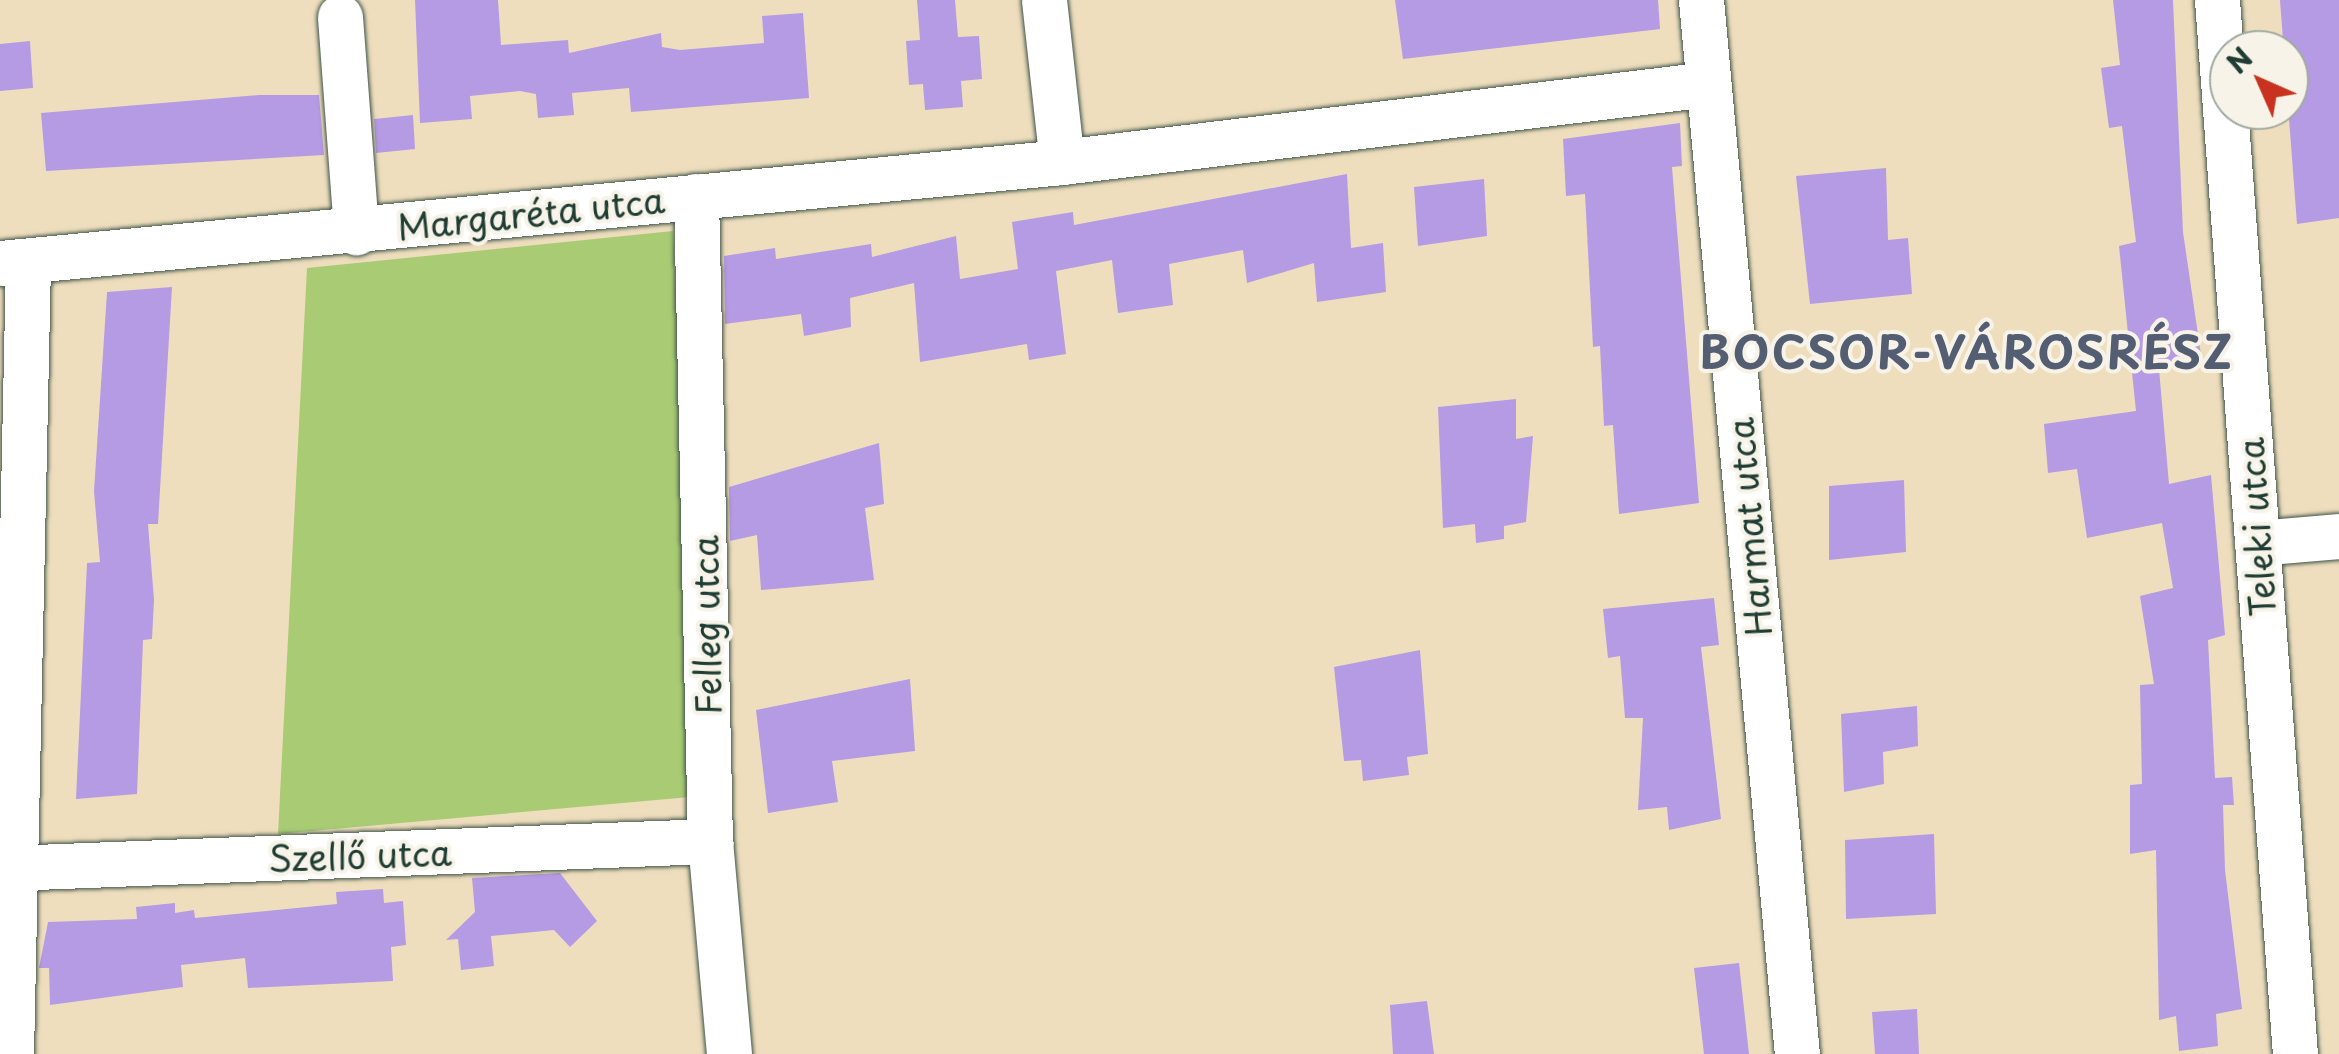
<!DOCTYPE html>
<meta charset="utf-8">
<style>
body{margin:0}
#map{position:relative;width:2339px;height:1054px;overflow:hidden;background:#efdebe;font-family:"Playpen Sans",sans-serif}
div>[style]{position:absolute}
.green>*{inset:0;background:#a9cb74}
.building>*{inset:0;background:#b59ae4}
.roads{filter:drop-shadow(0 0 2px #3e5549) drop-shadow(0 0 2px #3e5549)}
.minor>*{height:45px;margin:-22.5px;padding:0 22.5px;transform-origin:22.5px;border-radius:22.5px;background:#fff}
span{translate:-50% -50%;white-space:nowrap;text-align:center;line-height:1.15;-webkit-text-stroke:8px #f7f3e8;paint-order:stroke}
.street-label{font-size:35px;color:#1f3d34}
.district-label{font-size:45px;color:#545e72;font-weight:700;letter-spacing:2.5px}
.north{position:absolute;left:2209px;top:30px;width:100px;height:100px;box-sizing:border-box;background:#f7f3e8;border:2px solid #a1aaa0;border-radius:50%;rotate:315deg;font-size:28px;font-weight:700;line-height:40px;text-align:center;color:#1f3d34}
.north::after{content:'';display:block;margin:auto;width:35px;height:45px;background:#c8321e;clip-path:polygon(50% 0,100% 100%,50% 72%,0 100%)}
</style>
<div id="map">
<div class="green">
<div style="clip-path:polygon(673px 231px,701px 796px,278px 834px,307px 268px)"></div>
</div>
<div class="building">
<div style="clip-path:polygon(415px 0,498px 0,501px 45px,568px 40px,569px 53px,661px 33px,662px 47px,680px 50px,764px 43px,762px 16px,803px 13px,809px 98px,631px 112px,629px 88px,572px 93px,574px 115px,538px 118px,536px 94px,520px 91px,470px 96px,472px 119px,420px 123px)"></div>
<div style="clip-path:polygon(917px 0,955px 0,958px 37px,979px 36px,982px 79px,961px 81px,963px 107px,925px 110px,923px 84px,909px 85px,906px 41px,920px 40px)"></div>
<div style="clip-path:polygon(1395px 0,1658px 0,1660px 29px,1403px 59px)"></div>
<div style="clip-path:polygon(2113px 0,2173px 0,2183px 232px,2202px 362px,2159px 369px,2169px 484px,2211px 475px,2225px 635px,2208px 640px,2215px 778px,2232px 777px,2234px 805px,2223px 805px,2225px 870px,2242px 1009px,2216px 1014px,2218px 1046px,2179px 1051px,2176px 1016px,2159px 1020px,2156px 850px,2130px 854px,2130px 785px,2142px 784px,2140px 685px,2154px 684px,2140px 596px,2173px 588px,2162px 523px,2087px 538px,2077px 469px,2048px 473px,2044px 424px,2136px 411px,2119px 246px,2136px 242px,2122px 126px,2109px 128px,2101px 68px,2120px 65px)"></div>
<div style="clip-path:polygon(2280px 0,2339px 0,2339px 218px,2297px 224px)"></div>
<div style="clip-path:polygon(30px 41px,33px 88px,0 91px,0 44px)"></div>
<div style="clip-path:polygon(259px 95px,319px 95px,324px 155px,46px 171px,41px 113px)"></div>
<div style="clip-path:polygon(413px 115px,415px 149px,376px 153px,374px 119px)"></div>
<div style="clip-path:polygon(1680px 123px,1682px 166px,1672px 167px,1699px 503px,1619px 514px,1613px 425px,1604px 426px,1600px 346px,1593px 347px,1585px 194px,1566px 196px,1563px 139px)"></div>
<div style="clip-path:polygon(1886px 168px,1888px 240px,1908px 238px,1912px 294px,1810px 304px,1796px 176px)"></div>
<div style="clip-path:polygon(1347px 174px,1351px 248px,1383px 243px,1386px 292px,1317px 302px,1314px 263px,1247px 283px,1243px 250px,1169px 264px,1173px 305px,1118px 313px,1112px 260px,1056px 271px,1066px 354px,1029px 360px,1027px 344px,920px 362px,914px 283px,850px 298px,851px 327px,804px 336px,801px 314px,725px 324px,724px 256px,775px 248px,776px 259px,871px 244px,872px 257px,956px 236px,960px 279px,1018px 269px,1012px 222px,1073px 212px,1074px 225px)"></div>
<div style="clip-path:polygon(1484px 179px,1487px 236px,1418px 246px,1414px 187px)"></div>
<div style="clip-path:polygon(172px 287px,158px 524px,148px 524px,154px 600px,152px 639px,143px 640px,137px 794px,76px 799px,87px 563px,100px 562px,94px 491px,107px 292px)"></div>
<div style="clip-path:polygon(1516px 399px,1516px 439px,1533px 436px,1526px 522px,1504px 526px,1504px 539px,1476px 543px,1475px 524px,1443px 528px,1438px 407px)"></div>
<div style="clip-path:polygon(879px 443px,884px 504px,865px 508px,874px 580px,761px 590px,757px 535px,730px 541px,729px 487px)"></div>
<div style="clip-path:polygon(1904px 480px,1906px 552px,1829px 560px,1829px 486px)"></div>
<div style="clip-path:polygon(1714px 598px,1719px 645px,1701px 647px,1721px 819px,1669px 830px,1667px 807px,1638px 810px,1643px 718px,1625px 718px,1620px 656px,1608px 658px,1603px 609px)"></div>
<div style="clip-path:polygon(1420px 650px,1428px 754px,1407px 757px,1409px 775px,1363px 781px,1361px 760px,1344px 761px,1334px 667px)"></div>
<div style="clip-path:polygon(910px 679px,915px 751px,832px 761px,838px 802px,768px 813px,756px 710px)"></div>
<div style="clip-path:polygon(1917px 706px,1918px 746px,1883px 752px,1884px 784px,1844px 792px,1841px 714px)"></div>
<div style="clip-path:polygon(1934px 834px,1936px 914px,1846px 919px,1845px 840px)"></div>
<div style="clip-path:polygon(560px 873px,597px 921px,570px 947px,554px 930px,491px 936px,494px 966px,461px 970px,458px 939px,446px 940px,475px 912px,472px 878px)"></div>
<div style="clip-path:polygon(383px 889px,384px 903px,403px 901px,406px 945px,391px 947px,393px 981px,248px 988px,245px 958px,181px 965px,183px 987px,50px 1005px,49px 968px,39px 968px,48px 922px,137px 919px,136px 907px,175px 903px,175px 913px,194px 910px,195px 918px,337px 904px,336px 892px)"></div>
<div style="clip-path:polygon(1739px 963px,1749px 1054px,1704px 1054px,1694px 968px)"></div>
<div style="clip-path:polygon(1427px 1001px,1434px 1054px,1393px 1054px,1390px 1005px)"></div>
<div style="clip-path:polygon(1917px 1009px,1919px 1054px,1875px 1054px,1872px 1012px)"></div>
</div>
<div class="roads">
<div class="minor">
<div style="left:1044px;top:0;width:163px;rotate:83.7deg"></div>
<div style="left:1701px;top:0;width:1058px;rotate:84.8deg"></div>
<div style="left:2217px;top:0;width:1057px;rotate:85.77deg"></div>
<div style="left:340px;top:17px;width:216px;rotate:85.7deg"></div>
<div style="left:696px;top:196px;width:645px;rotate:88.76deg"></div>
<div style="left:710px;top:841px;width:214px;rotate:84.9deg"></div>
<div style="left:0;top:263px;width:1067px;rotate:-5.43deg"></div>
<div style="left:1062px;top:162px;width:651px;rotate:-6.88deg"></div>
<div style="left:2257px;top:543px;width:82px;rotate:-4.9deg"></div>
<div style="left:9px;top:868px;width:702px;rotate:-2.21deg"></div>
<div style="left:11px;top:1054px;width:793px;rotate:-88.77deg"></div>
</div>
</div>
<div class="street-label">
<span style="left:531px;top:213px;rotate:-6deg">Margaréta utca</span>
<span style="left:1749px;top:527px;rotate:-95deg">Harmat utca</span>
<span style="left:2256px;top:527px;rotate:-94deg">Teleki utca</span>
<span style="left:706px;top:625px;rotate:-91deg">Felleg utca</span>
<span style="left:360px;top:855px;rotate:-2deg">Szellő utca</span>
</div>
<div class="district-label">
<span style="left:1967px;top:351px">BOCSOR-VÁROSRÉSZ</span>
</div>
<div class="north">N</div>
</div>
